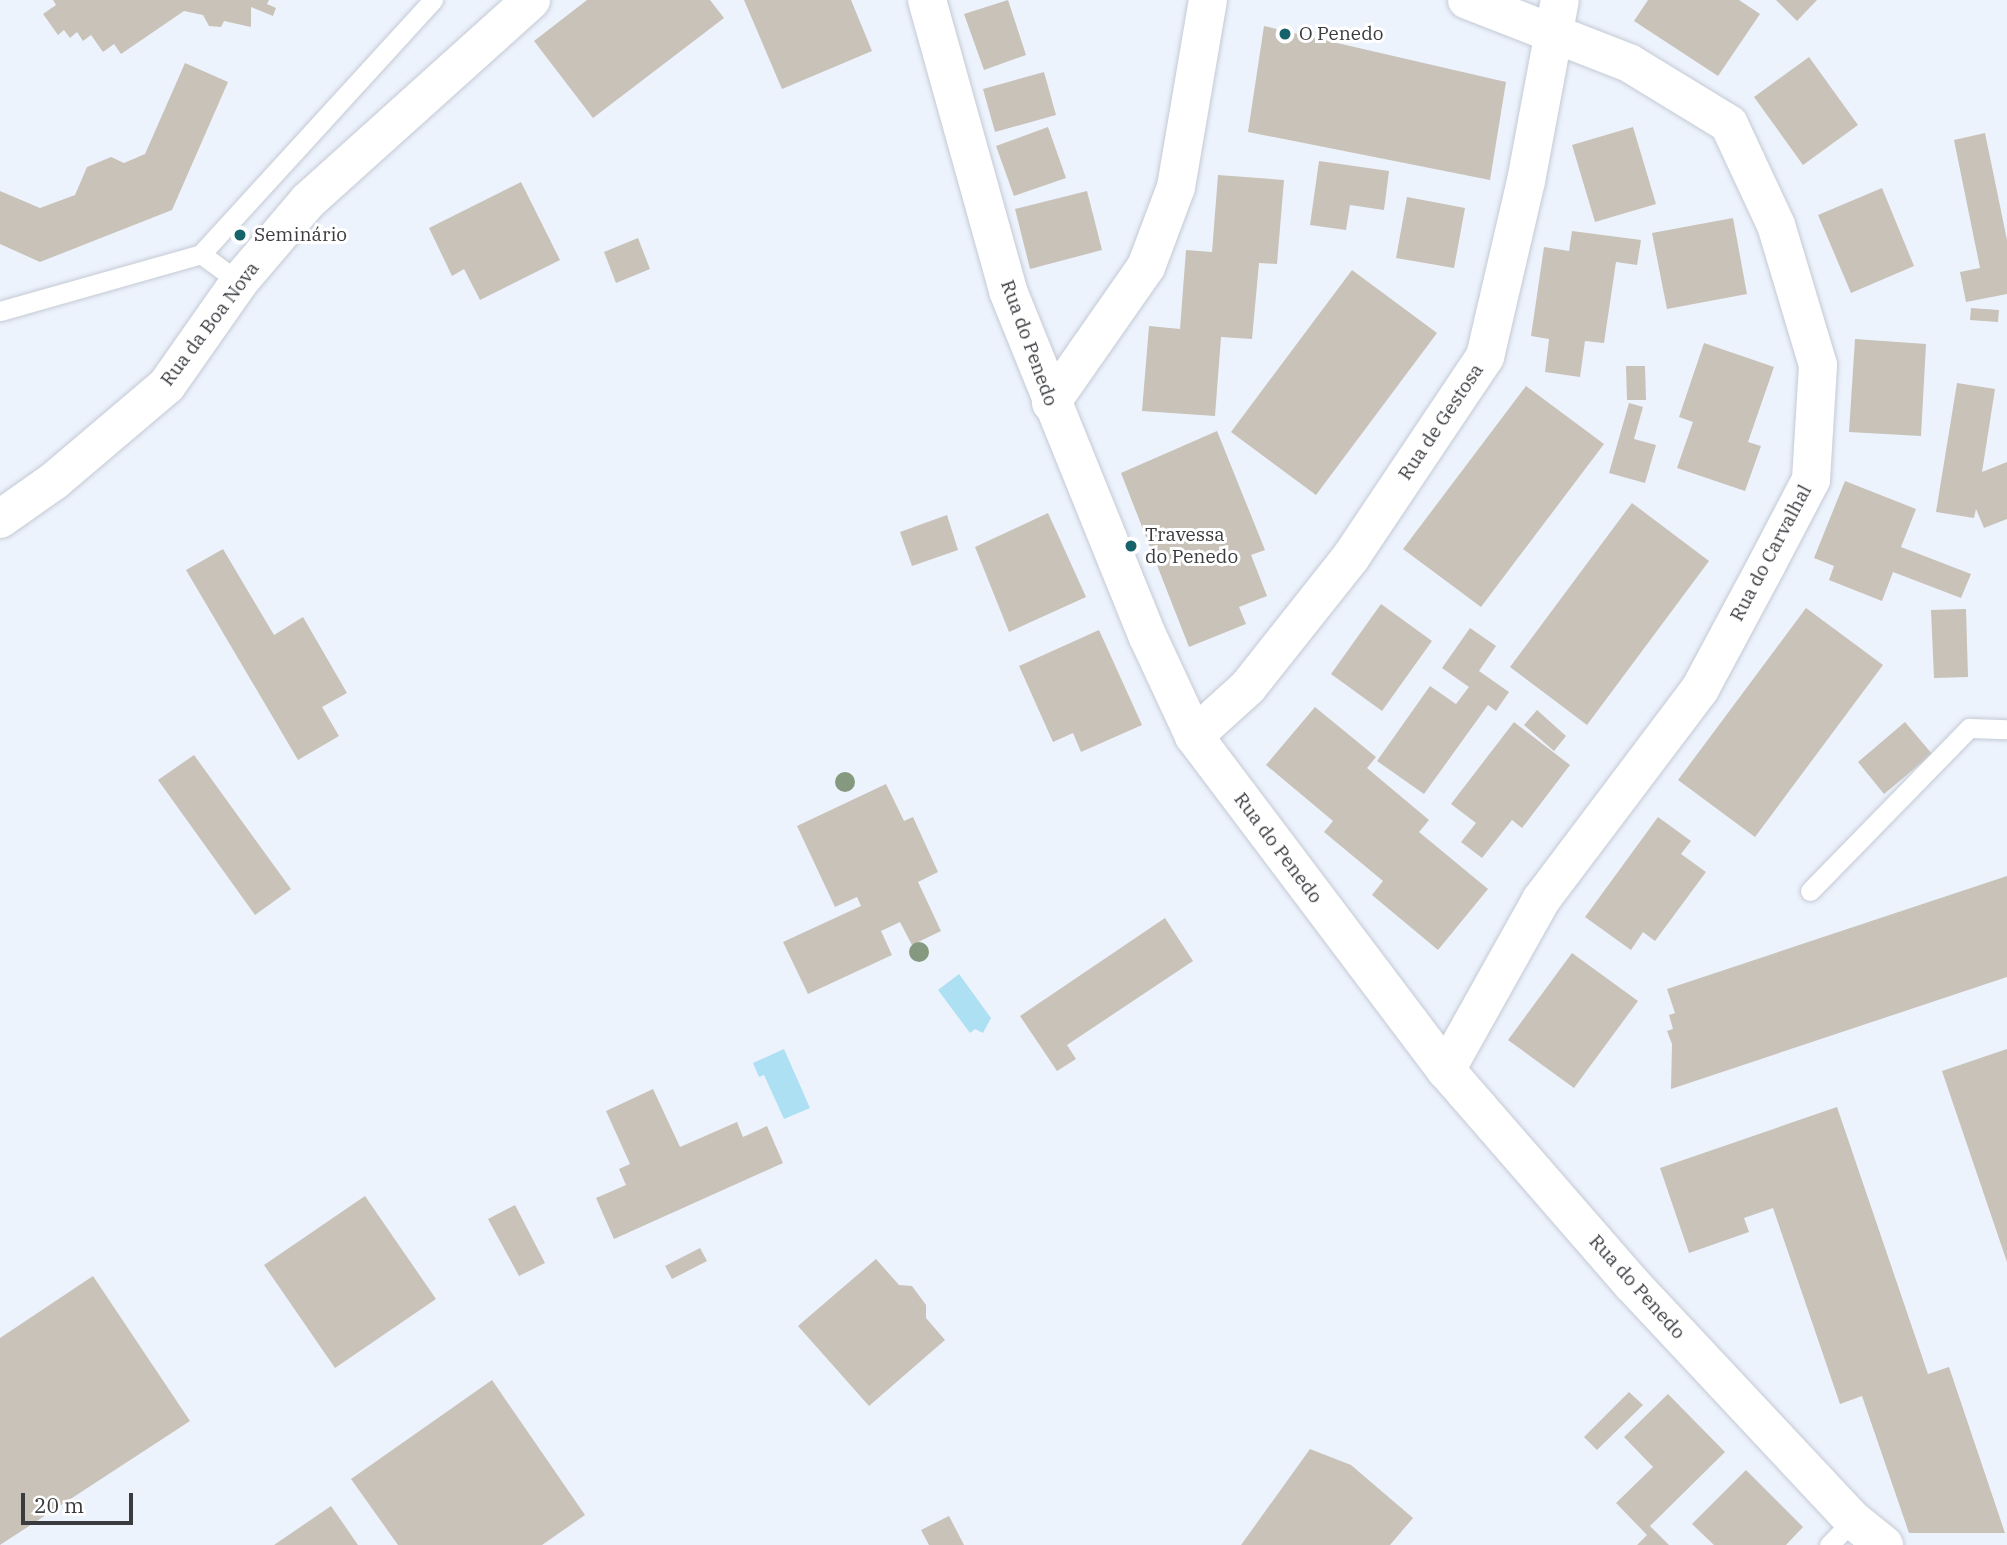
<!DOCTYPE html>
<meta charset="utf-8">
<style>
body{margin:0}
#map{position:relative;width:2007px;height:1545px;overflow:hidden;background:#edf3fd;font-family:"IBM Plex Serif",serif}
div>[style]{position:absolute}
.water>*{inset:0;background:#aee0f4}
.building>*{inset:0;background:#c8c2b8}
.roads{filter:drop-shadow(0 0 2px #c4cad4) drop-shadow(0 0 2px #c4cad4)}
.service>*{height:19px;margin:-9.5px;padding:0 9.5px;transform-origin:9.5px;border-radius:9.5px;background:#fff}
.minor>*{height:38px;margin:-19px;padding:0 19px;transform-origin:19px;border-radius:19px;background:#fff}
.tertiary>*{height:38px;margin:-19px;padding:0 19px;transform-origin:19px;border-radius:19px;background:#fff}
.trees>*{width:20px;height:20px;margin:-10px;border-radius:50%;background:#859980}
.dots>*{width:19px;height:19px;translate:-50% -50%;box-sizing:border-box;border:4px solid #fff;border-radius:50%}
span{translate:-50% -50%;white-space:nowrap;text-align:center;line-height:1.15;-webkit-text-stroke:6px #fff;paint-order:stroke}
.poi-label{font-size:19px;color:#393b3f}
.left{translate:0 -50%;text-align:left}
.street-label{font-size:19px;color:#393b3f}
.scale{position:absolute;left:21px;top:1493px;width:112px;height:32px;box-sizing:border-box;border:4px solid #393b3f;border-top:0;padding-left:9px;font-size:21px;line-height:24px;white-space:nowrap;color:#393b3f;-webkit-text-stroke:5px #fff;paint-order:stroke}
</style>
<div id="map">
<div class="water">
<div style="clip-path:polygon(959px 974px,991px 1018px,983px 1033px,975px 1029px,970px 1033px,938px 990px)"></div>
<div style="clip-path:polygon(784px 1049px,810px 1108px,784px 1119px,764px 1075px,759px 1077px,753px 1063px)"></div>
</div>
<div class="building">
<div style="clip-path:polygon(53px 0,269px 0,267px 4px,276px 8px,273px 16px,251px 7px,251px 27px,224px 21px,221px 27px,209px 26px,203px 15px,184px 11px,121px 54px,114px 44px,103px 52px,91px 35px,83px 41px,77px 32px,70px 38px,64px 30px,58px 35px,43px 14px,56px 5px)"></div>
<div style="clip-path:polygon(587px 0,710px 0,724px 18px,593px 118px,534px 41px)"></div>
<div style="clip-path:polygon(744px 0,851px 0,872px 51px,782px 89px)"></div>
<div style="clip-path:polygon(1008px 0,1026px 55px,984px 70px,964px 14px)"></div>
<div style="clip-path:polygon(1648px 0,1739px 0,1760px 14px,1718px 76px,1634px 21px)"></div>
<div style="clip-path:polygon(1776px 0,1817px 0,1797px 21px)"></div>
<div style="clip-path:polygon(1264px 26px,1506px 82px,1490px 180px,1248px 132px)"></div>
<div style="clip-path:polygon(1809px 57px,1858px 125px,1803px 165px,1754px 97px)"></div>
<div style="clip-path:polygon(185px 63px,228px 82px,172px 210px,40px 262px,0 244px,0 191px,40px 208px,75px 195px,87px 167px,111px 157px,124px 163px,145px 154px)"></div>
<div style="clip-path:polygon(1044px 72px,1056px 115px,995px 132px,983px 89px)"></div>
<div style="clip-path:polygon(1048px 127px,1066px 178px,1014px 196px,996px 146px)"></div>
<div style="clip-path:polygon(1633px 127px,1656px 204px,1595px 222px,1572px 145px)"></div>
<div style="clip-path:polygon(1985px 133px,2007px 240px,2007px 294px,1966px 302px,1960px 272px,1980px 268px,1954px 140px)"></div>
<div style="clip-path:polygon(1319px 161px,1389px 171px,1384px 210px,1350px 205px,1346px 230px,1310px 225px)"></div>
<div style="clip-path:polygon(1218px 175px,1284px 180px,1277px 264px,1259px 263px,1252px 339px,1221px 337px,1215px 416px,1142px 411px,1149px 326px,1180px 329px,1186px 250px,1212px 252px)"></div>
<div style="clip-path:polygon(521px 182px,560px 260px,480px 300px,464px 269px,452px 276px,429px 228px)"></div>
<div style="clip-path:polygon(1882px 188px,1914px 266px,1851px 293px,1818px 215px)"></div>
<div style="clip-path:polygon(1087px 191px,1102px 250px,1030px 269px,1015px 209px)"></div>
<div style="clip-path:polygon(1407px 197px,1465px 208px,1454px 268px,1396px 258px)"></div>
<div style="clip-path:polygon(1733px 218px,1747px 294px,1667px 309px,1652px 233px)"></div>
<div style="clip-path:polygon(1572px 231px,1641px 240px,1637px 265px,1616px 262px,1604px 343px,1585px 341px,1580px 377px,1545px 372px,1549px 339px,1531px 336px,1544px 247px,1569px 251px)"></div>
<div style="clip-path:polygon(638px 238px,650px 269px,616px 283px,604px 252px)"></div>
<div style="clip-path:polygon(1352px 270px,1437px 333px,1316px 495px,1231px 432px)"></div>
<div style="clip-path:polygon(1971px 308px,1999px 310px,1998px 322px,1970px 320px)"></div>
<div style="clip-path:polygon(1855px 339px,1926px 344px,1921px 436px,1849px 432px)"></div>
<div style="clip-path:polygon(1704px 343px,1774px 367px,1748px 442px,1761px 446px,1745px 491px,1677px 468px,1693px 422px,1679px 417px)"></div>
<div style="clip-path:polygon(1626px 366px,1645px 366px,1646px 400px,1627px 400px)"></div>
<div style="clip-path:polygon(1957px 383px,1995px 389px,1982px 472px,2007px 462px,2007px 519px,1984px 528px,1976px 509px,1974px 518px,1936px 512px)"></div>
<div style="clip-path:polygon(1526px 386px,1604px 444px,1481px 607px,1403px 549px)"></div>
<div style="clip-path:polygon(1629px 403px,1643px 407px,1634px 439px,1656px 445px,1645px 483px,1609px 473px)"></div>
<div style="clip-path:polygon(1217px 431px,1265px 550px,1251px 555px,1267px 596px,1239px 607px,1246px 624px,1189px 647px,1121px 473px)"></div>
<div style="clip-path:polygon(1845px 481px,1916px 509px,1901px 547px,1971px 574px,1961px 598px,1893px 572px,1882px 601px,1829px 580px,1834px 566px,1814px 558px)"></div>
<div style="clip-path:polygon(1632px 503px,1709px 561px,1587px 725px,1510px 667px)"></div>
<div style="clip-path:polygon(1048px 513px,1086px 597px,1009px 632px,975px 547px)"></div>
<div style="clip-path:polygon(947px 515px,958px 550px,912px 566px,900px 532px)"></div>
<div style="clip-path:polygon(223px 549px,274px 635px,303px 617px,347px 693px,322px 707px,339px 736px,298px 760px,186px 570px)"></div>
<div style="clip-path:polygon(1381px 604px,1432px 641px,1382px 711px,1331px 674px)"></div>
<div style="clip-path:polygon(1806px 608px,1883px 665px,1755px 837px,1678px 780px)"></div>
<div style="clip-path:polygon(1966px 609px,1968px 677px,1934px 678px,1931px 610px)"></div>
<div style="clip-path:polygon(1470px 628px,1496px 646px,1479px 671px,1509px 692px,1496px 711px,1488px 705px,1424px 794px,1377px 761px,1430px 686px,1456px 704px,1469px 687px,1442px 668px)"></div>
<div style="clip-path:polygon(1099px 630px,1142px 725px,1081px 752px,1073px 733px,1053px 742px,1019px 666px)"></div>
<div style="clip-path:polygon(1315px 707px,1376px 757px,1367px 768px,1429px 820px,1419px 832px,1488px 889px,1438px 950px,1372px 895px,1383px 881px,1324px 832px,1333px 821px,1266px 765px)"></div>
<div style="clip-path:polygon(1537px 710px,1566px 736px,1554px 751px,1524px 725px)"></div>
<div style="clip-path:polygon(1514px 722px,1570px 765px,1522px 828px,1512px 820px,1482px 858px,1461px 842px,1476px 823px,1451px 804px)"></div>
<div style="clip-path:polygon(1905px 722px,1932px 754px,1884px 794px,1858px 762px)"></div>
<div style="clip-path:polygon(194px 755px,291px 889px,255px 915px,158px 780px)"></div>
<div style="clip-path:polygon(886px 784px,904px 821px,913px 817px,938px 872px,918px 882px,941px 931px,912px 945px,900px 922px,881px 931px,892px 955px,808px 994px,783px 942px,861px 906px,857px 897px,835px 907px,797px 826px)"></div>
<div style="clip-path:polygon(1658px 817px,1691px 841px,1681px 854px,1706px 872px,1655px 941px,1643px 932px,1631px 950px,1585px 917px)"></div>
<div style="clip-path:polygon(2007px 876px,2007px 977px,1671px 1089px,1672px 1044px,1667px 1031px,1673px 1029px,1669px 1015px,1675px 1013px,1667px 989px)"></div>
<div style="clip-path:polygon(1165px 918px,1193px 961px,1067px 1045px,1076px 1059px,1057px 1071px,1020px 1016px)"></div>
<div style="clip-path:polygon(1572px 953px,1638px 1001px,1574px 1088px,1508px 1040px)"></div>
<div style="clip-path:polygon(2007px 1049px,2007px 1262px,1942px 1071px)"></div>
<div style="clip-path:polygon(653px 1089px,680px 1147px,737px 1122px,743px 1137px,767px 1126px,783px 1163px,614px 1239px,596px 1198px,626px 1185px,619px 1169px,630px 1164px,606px 1111px)"></div>
<div style="clip-path:polygon(1837px 1107px,1928px 1374px,1949px 1367px,2005px 1533px,1909px 1533px,1862px 1396px,1840px 1404px,1773px 1208px,1744px 1218px,1749px 1232px,1689px 1253px,1660px 1168px)"></div>
<div style="clip-path:polygon(365px 1196px,436px 1299px,335px 1368px,264px 1265px)"></div>
<div style="clip-path:polygon(515px 1205px,545px 1263px,519px 1276px,488px 1219px)"></div>
<div style="clip-path:polygon(700px 1248px,707px 1261px,672px 1279px,665px 1266px)"></div>
<div style="clip-path:polygon(876px 1259px,899px 1285px,912px 1286px,926px 1305px,926px 1318px,945px 1340px,869px 1406px,798px 1326px)"></div>
<div style="clip-path:polygon(93px 1276px,190px 1421px,0 1545px,0 1338px)"></div>
<div style="clip-path:polygon(492px 1380px,585px 1515px,542px 1545px,398px 1545px,351px 1479px)"></div>
<div style="clip-path:polygon(1629px 1392px,1643px 1405px,1597px 1450px,1584px 1437px)"></div>
<div style="clip-path:polygon(1668px 1394px,1725px 1452px,1650px 1526px,1669px 1545px,1637px 1545px,1647px 1535px,1616px 1503px,1653px 1467px,1624px 1437px)"></div>
<div style="clip-path:polygon(1310px 1449px,1351px 1465px,1413px 1518px,1390px 1545px,1241px 1545px)"></div>
<div style="clip-path:polygon(1746px 1470px,1803px 1527px,1786px 1545px,1714px 1545px,1692px 1524px)"></div>
<div style="clip-path:polygon(331px 1506px,358px 1545px,274px 1545px)"></div>
<div style="clip-path:polygon(949px 1516px,964px 1545px,929px 1545px,921px 1530px)"></div>
</div>
<div class="roads">
<div class="service">
<div style="left:201px;top:254px;width:47px;rotate:36.4deg"></div>
<div style="left:0;top:311px;width:209px;rotate:-15.8deg"></div>
<div style="left:201px;top:254px;width:344px;rotate:-47.6deg"></div>
<div style="left:1810px;top:891px;width:228px;rotate:-45.7deg"></div>
<div style="left:1969px;top:728px;width:38px;rotate:2deg"></div>
<div style="left:1829px;top:1545px;width:35px;rotate:-46deg"></div>
</div>
<div class="minor">
<div style="left:1051px;top:403px;width:166px;rotate:-55.1deg"></div>
<div style="left:1146px;top:267px;width:85px;rotate:-69.4deg"></div>
<div style="left:1176px;top:187px;width:190px;rotate:-80.3deg"></div>
<div style="left:1194px;top:736px;width:73px;rotate:-42.2deg"></div>
<div style="left:1248px;top:687px;width:166px;rotate:-51.6deg"></div>
<div style="left:1351px;top:557px;width:241px;rotate:-56.2deg"></div>
<div style="left:1485px;top:357px;width:181px;rotate:-76.9deg"></div>
<div style="left:1526px;top:181px;width:184px;rotate:-79.4deg"></div>
<div style="left:1446px;top:1070px;width:195px;rotate:-60.8deg"></div>
<div style="left:1541px;top:900px;width:264px;rotate:-53deg"></div>
<div style="left:1700px;top:689px;width:142px;rotate:-61.8deg"></div>
<div style="left:1767px;top:564px;width:95px;rotate:-62.4deg"></div>
<div style="left:1811px;top:480px;width:115px;rotate:-86.5deg"></div>
<div style="left:1818px;top:365px;width:146px;rotate:-106.7deg"></div>
<div style="left:1776px;top:225px;width:111px;rotate:-115deg"></div>
<div style="left:1729px;top:124px;width:117px;rotate:-148.6deg"></div>
<div style="left:1629px;top:63px;width:174px;rotate:-158.7deg"></div>
</div>
<div class="tertiary">
<div style="left:927px;top:0;width:302px;rotate:74.4deg"></div>
<div style="left:1008px;top:291px;width:373px;rotate:68deg"></div>
<div style="left:1148px;top:637px;width:109px;rotate:65.1deg"></div>
<div style="left:1194px;top:736px;width:418px;rotate:53deg"></div>
<div style="left:1446px;top:1070px;width:284px;rotate:49deg"></div>
<div style="left:1632px;top:1284px;width:323px;rotate:46.9deg"></div>
<div style="left:1853px;top:1520px;width:40px;rotate:39deg"></div>
<div style="left:0;top:519px;width:66px;rotate:-35.1deg"></div>
<div style="left:54px;top:481px;width:148px;rotate:-40.3deg"></div>
<div style="left:167px;top:385px;width:126px;rotate:-55deg"></div>
<div style="left:239px;top:282px;width:106px;rotate:-49.6deg"></div>
<div style="left:308px;top:201px;width:300px;rotate:-42deg"></div>
</div>
</div>
<div class="trees">
<div style="left:845px;top:782px"></div>
<div style="left:919px;top:952px"></div>
</div>
<div class="dots">
<div style="left:1285px;top:34px;background:#16636c"></div>
<div style="left:240px;top:235px;background:#16636c"></div>
<div style="left:1131px;top:546px;background:#16636c"></div>
</div>
<div class="poi-label">
<span class="left" style="left:1299px;top:34px">O Penedo</span>
<span class="left" style="left:254px;top:235px">Seminário</span>
<span class="left" style="left:1145px;top:546px">Travessa<br>do Penedo</span>
</div>
<div class="street-label">
<span style="left:210px;top:324px;rotate:-53deg">Rua da Boa Nova</span>
<span style="left:1029px;top:343px;rotate:70deg">Rua do Penedo</span>
<span style="left:1441px;top:422px;rotate:-56deg">Rua de Gestosa</span>
<span style="left:1771px;top:553px;rotate:-62deg">Rua do Carvalhal</span>
<span style="left:1278px;top:848px;rotate:53deg">Rua do Penedo</span>
<span style="left:1637px;top:1287px;rotate:48deg">Rua do Penedo</span>
</div>
<div class="scale">20 m</div>
</div>
